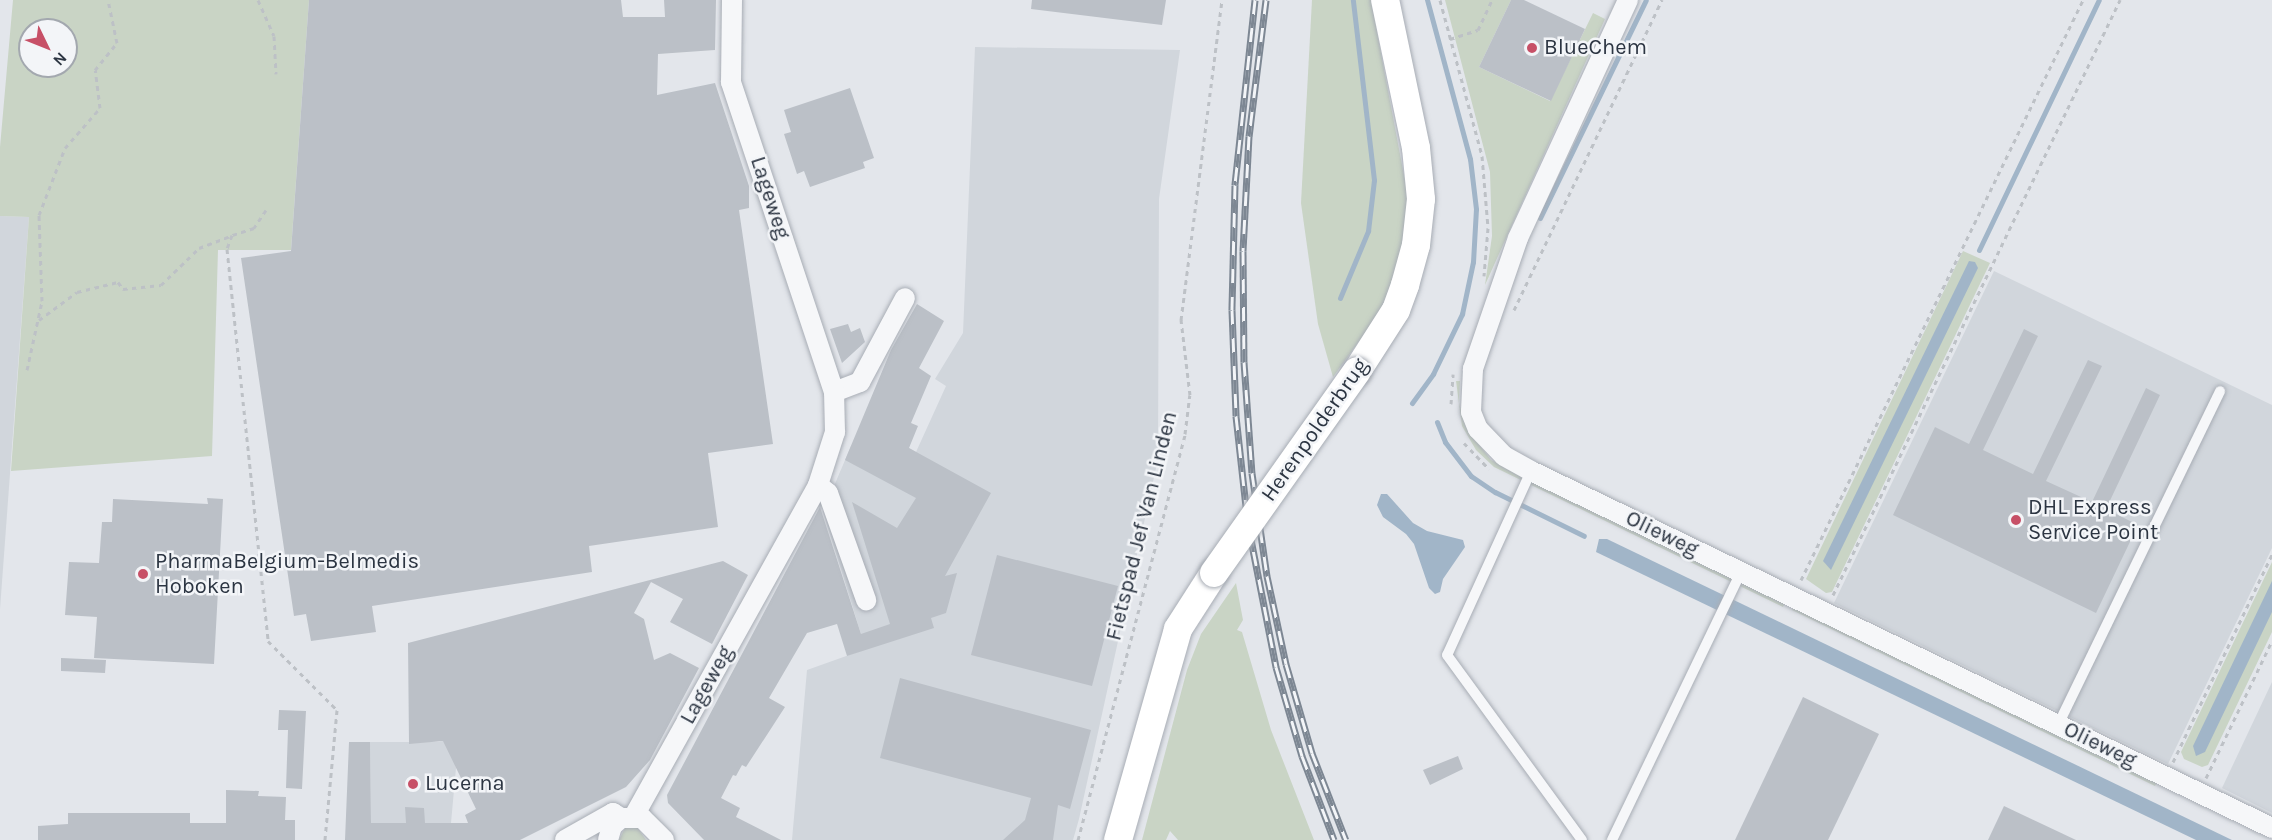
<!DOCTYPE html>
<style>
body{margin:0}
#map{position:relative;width:2272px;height:840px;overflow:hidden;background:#e3e6eb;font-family:Karla,sans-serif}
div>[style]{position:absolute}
.built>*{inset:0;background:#d1d6dc}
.green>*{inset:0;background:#c9d4c5}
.water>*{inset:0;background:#a1b5c8}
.stream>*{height:5px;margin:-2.5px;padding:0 2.5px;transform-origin:2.5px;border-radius:2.5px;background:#a1b5c8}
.building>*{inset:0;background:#bbc0c7}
.path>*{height:3px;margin-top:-1.5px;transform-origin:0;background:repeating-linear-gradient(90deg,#bdc1c6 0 4.5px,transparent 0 9px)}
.roads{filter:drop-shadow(0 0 2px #a8adb5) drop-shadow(0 0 2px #a8adb5)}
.lane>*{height:10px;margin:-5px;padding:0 5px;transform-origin:5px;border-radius:5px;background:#f6f7f9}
.street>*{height:20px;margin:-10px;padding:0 10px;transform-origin:10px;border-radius:10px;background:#f6f7f9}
.secondary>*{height:28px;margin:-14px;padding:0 14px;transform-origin:14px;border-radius:14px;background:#fff}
.rail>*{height:7px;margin-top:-3.5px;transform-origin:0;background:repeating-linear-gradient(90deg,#f3f5f8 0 14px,#7d8793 0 28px);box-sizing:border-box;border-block:2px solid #7d8793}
.bridges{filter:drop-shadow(0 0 2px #a8adb5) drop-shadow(0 0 2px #a8adb5)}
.secondary-bridge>*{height:28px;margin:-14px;padding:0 14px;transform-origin:14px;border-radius:14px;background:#fff}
.dots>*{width:16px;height:16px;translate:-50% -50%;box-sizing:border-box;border:3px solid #f3f5f8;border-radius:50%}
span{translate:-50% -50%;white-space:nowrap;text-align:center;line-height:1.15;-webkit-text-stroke:5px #f3f5f8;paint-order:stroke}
.poi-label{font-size:22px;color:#2c3542}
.left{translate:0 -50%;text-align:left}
.street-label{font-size:22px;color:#2c3542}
.north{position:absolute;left:18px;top:18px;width:60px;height:60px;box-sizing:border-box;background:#f3f5f8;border:2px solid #a3a8af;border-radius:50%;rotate:133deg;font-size:16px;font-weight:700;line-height:24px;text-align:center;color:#2c3542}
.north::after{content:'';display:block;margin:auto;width:21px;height:27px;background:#c75067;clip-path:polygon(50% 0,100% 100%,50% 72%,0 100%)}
</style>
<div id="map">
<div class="built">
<div style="clip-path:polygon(975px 47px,1180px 50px,1159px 199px,1158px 459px,1079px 819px,1073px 840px,792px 840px,807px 670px,880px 644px,861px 634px,823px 512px,851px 446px,899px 469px,909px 448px,916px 452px,946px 386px,935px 379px,963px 333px)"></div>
<div style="clip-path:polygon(0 216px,29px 217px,0 609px)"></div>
<div style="clip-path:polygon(1994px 271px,2272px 405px,2272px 548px,2168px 764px,1834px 603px)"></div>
<div style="clip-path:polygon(2272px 682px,2272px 813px,2222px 788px)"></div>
<div style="clip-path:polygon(451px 739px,456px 768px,451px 823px,371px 840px,370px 742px,439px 742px)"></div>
</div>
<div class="green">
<div style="clip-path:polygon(evenodd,13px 0,309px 0,291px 250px,218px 250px,212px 456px,11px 471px,29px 217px,0 216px,0 147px,13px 0,30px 30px,66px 30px,66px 66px,30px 66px,30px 30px)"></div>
<div style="clip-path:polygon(1312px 0,1371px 0,1408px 197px,1401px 255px,1381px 311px,1333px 377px,1318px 324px,1301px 203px)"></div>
<div style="clip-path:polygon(1445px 0,1511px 0,1479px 67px,1550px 101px,1593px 13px,1605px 19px,1485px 285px,1492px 236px,1490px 172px)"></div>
<div style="clip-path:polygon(1963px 251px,1990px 263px,1832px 592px,1826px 593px,1806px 579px)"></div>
<div style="clip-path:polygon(1456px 381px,1460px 381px,1459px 403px,1467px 429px,1491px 460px,1785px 603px,1783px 607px,1494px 467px,1476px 450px,1462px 426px)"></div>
<div style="clip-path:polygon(2272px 562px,2272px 632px,2208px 765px,2202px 767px,2184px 759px,2181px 752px)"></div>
<div style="clip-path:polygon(1236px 583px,1243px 620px,1237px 630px,1242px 632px,1271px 730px,1314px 840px,1178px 840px,1170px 831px,1166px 840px,1142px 840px,1187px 670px,1201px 634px)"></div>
<div style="clip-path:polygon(1794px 607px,2157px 782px,2155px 786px,1792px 610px)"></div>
<div style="clip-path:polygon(637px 827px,646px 840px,619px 840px,625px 828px)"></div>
</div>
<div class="water">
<div style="clip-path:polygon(1969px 261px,1975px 262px,1978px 268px,1831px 570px,1823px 561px)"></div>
<div style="clip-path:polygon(1381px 494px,1387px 494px,1413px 523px,1427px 531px,1463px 540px,1465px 547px,1443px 579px,1440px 592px,1435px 594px,1429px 588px,1414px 544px,1406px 534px,1383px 517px,1377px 505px)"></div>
<div style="clip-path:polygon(1599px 539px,1607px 539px,2232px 840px,2196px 840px,1596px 552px)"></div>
<div style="clip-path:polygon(2272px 581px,2272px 612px,2205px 752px,2196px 756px,2193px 746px)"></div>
</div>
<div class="stream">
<div style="left:1540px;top:218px;width:242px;rotate:-64.1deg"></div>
<div style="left:1979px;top:250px;width:277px;rotate:-64.4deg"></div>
<div style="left:1340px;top:298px;width:73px;rotate:-67.3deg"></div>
<div style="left:1368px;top:231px;width:51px;rotate:-83.3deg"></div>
<div style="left:1374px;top:180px;width:181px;rotate:-96.7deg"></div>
<div style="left:1412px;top:403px;width:36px;rotate:-54deg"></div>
<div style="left:1433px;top:374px;width:67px;rotate:-64.2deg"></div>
<div style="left:1462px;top:314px;width:53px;rotate:-78.1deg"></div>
<div style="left:1473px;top:262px;width:53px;rotate:-86.8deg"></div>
<div style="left:1476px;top:209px;width:50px;rotate:-96.8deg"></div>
<div style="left:1470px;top:159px;width:165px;rotate:-105.1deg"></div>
<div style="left:1437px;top:422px;width:22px;rotate:68deg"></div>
<div style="left:1445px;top:442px;width:43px;rotate:52.6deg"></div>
<div style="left:1471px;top:476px;width:29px;rotate:34deg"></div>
<div style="left:1495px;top:492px;width:99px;rotate:26.3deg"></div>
</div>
<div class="building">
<div style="clip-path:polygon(309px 0,621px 0,623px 17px,665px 17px,664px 0,716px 0,715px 50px,658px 54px,657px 95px,715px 83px,749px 186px,749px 208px,739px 210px,773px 444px,708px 453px,718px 527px,589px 546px,592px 572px,372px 606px,376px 632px,311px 641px,306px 614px,294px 616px,241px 258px,291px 251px)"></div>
<div style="clip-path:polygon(1032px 0,1166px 0,1162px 25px,1031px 9px)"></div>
<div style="clip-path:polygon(1511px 0,1524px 0,1585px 29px,1551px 101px,1479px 67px)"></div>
<div style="clip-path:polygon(850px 88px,874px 158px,863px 162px,865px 168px,810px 187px,804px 171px,797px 174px,784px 134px,791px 132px,784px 110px)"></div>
<div style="clip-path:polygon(917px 304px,944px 321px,919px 368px,931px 376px,911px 423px,918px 426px,909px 448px,991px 493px,945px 576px,957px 573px,946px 613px,931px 618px,934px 628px,847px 656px,837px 624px,807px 633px,769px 698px,785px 707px,746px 767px,742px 765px,736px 776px,733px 775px,721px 798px,740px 808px,736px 817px,781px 840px,704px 840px,668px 803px,667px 795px,820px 507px,861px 634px,890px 624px,852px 502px,897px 528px,916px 498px,845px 460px,891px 350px)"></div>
<div style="clip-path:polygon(848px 324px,851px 332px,860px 328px,865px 342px,842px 363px,830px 329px)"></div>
<div style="clip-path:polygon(2024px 329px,2038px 336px,1983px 450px,2033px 474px,2088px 360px,2102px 366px,2046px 481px,2092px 502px,2146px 388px,2160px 395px,2106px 509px,2138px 525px,2096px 613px,1893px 515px,1935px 427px,1969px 444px)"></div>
<div style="clip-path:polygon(207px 498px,223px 499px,214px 664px,94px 658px,97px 617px,65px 615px,69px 562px,99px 563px,102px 522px,112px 522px,113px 499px,208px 504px)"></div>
<div style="clip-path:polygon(997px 555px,1118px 586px,1092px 686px,971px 655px)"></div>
<div style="clip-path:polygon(723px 561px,748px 575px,712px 644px,670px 622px,683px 599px,651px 582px,634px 613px,644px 619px,654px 660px,670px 653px,699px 668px,650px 760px,626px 787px,520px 840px,345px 840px,349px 742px,370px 742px,371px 823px,406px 823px,405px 807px,424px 808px,425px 823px,468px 823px,465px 815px,476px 809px,443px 741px,409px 744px,408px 643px)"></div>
<div style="clip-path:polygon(61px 658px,106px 660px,105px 673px,61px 671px)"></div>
<div style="clip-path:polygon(900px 678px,1091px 730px,1070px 809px,1058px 805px,1053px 840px,1003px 840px,1025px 820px,1031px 798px,880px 758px)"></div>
<div style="clip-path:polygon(1803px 697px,1879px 734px,1828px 840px,1735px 840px)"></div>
<div style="clip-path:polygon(279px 710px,306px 711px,302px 789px,286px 788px,288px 730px,278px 730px)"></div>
<div style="clip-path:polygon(1458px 756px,1463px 769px,1430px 785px,1423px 770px)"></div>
<div style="clip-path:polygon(226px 790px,259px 791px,258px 796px,286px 797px,285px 820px,295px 820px,295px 840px,38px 840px,38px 826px,68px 824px,68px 813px,190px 813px,190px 823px,226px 823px)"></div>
<div style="clip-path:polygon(2004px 806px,2076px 840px,1988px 840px)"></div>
</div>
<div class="path">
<div style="left:258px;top:0;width:39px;rotate:66deg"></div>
<div style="left:274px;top:36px;width:38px;rotate:87deg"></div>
<div style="left:1440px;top:0;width:162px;rotate:74.9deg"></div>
<div style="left:1482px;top:156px;width:72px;rotate:85.2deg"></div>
<div style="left:1488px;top:228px;width:48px;rotate:94.8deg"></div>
<div style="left:1450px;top:39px;width:29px;rotate:-18deg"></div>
<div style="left:1478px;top:30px;width:33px;rotate:-65deg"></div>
<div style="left:266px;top:210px;width:22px;rotate:124deg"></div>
<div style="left:254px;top:228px;width:23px;rotate:162deg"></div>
<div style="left:232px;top:235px;width:15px;rotate:110deg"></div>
<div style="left:227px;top:249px;width:394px;rotate:84deg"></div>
<div style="left:268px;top:641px;width:98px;rotate:45deg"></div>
<div style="left:337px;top:710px;width:131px;rotate:95.3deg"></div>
<div style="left:1514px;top:310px;width:344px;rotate:-64.5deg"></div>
<div style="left:39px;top:320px;width:47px;rotate:-36.4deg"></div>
<div style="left:77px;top:292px;width:42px;rotate:-13.7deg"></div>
<div style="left:118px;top:282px;width:9px;rotate:54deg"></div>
<div style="left:123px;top:289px;width:38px;rotate:-6deg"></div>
<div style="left:161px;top:285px;width:53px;rotate:-44.2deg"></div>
<div style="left:199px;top:248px;width:34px;rotate:-21deg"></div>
<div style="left:27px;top:370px;width:71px;rotate:-77.7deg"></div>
<div style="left:42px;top:301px;width:86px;rotate:-92deg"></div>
<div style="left:39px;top:215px;width:72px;rotate:-68.8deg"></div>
<div style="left:65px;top:148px;width:53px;rotate:-48.8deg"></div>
<div style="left:100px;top:108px;width:38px;rotate:-97deg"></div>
<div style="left:95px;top:70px;width:35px;rotate:-51deg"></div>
<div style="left:117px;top:43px;width:44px;rotate:-101.8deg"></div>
<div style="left:1451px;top:404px;width:30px;rotate:-86deg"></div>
<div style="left:1464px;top:443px;width:36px;rotate:46deg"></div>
<div style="left:1801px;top:580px;width:645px;rotate:-64.07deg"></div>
<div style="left:1833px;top:595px;width:661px;rotate:-64.25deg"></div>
<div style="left:2173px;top:762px;width:230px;rotate:-64.5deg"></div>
<div style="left:2206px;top:778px;width:152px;rotate:-64.3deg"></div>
<div style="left:1078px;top:840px;width:420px;rotate:-75.2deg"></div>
<div style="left:1185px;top:434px;width:39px;rotate:-83deg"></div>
<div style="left:1190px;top:395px;width:76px;rotate:-96.8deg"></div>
<div style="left:1181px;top:320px;width:323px;rotate:-82.7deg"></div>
</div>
<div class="roads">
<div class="lane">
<div style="left:1531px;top:471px;width:202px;rotate:114.5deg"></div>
<div style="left:1447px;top:655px;width:229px;rotate:53.9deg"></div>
<div style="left:2058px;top:725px;width:371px;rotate:-64.1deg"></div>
<div style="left:1612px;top:840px;width:297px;rotate:-64.3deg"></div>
</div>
<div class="street">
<div style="left:1628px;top:0;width:262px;rotate:114.8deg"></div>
<div style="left:1518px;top:238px;width:139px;rotate:109deg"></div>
<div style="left:1473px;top:369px;width:43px;rotate:92.7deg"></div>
<div style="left:1471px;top:412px;width:18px;rotate:68deg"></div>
<div style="left:1478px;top:429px;width:37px;rotate:46deg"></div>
<div style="left:1504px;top:456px;width:31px;rotate:29deg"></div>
<div style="left:1531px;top:471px;width:823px;rotate:25.72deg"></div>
<div style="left:834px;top:392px;width:28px;rotate:-21deg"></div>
<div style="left:860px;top:382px;width:95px;rotate:-61.8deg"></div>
<div style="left:818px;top:485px;width:13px;rotate:39deg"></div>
<div style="left:828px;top:493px;width:114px;rotate:70.4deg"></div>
<div style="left:634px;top:816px;width:379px;rotate:-60.9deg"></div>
<div style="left:818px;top:485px;width:56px;rotate:-72.2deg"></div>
<div style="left:835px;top:432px;width:40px;rotate:-91.4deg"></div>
<div style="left:834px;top:392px;width:327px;rotate:-108.4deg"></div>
<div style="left:731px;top:82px;width:82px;rotate:-89.3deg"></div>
<div style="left:565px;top:840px;width:55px;rotate:-29.4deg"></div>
<div style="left:613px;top:813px;width:9px;rotate:32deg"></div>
<div style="left:621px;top:818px;width:21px"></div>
<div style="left:642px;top:818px;width:31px;rotate:45deg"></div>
<div style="left:608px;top:840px;width:15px;rotate:-74deg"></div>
<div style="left:612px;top:826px;width:12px;rotate:-42deg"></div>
</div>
<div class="secondary">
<div style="left:1357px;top:371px;width:72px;rotate:-57.4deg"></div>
<div style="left:1396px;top:310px;width:27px;rotate:-70deg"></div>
<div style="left:1405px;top:285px;width:41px;rotate:-74.6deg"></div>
<div style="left:1416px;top:245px;width:46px;rotate:-83.8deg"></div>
<div style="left:1421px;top:199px;width:51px;rotate:-95.6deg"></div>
<div style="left:1416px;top:148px;width:151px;rotate:-101.8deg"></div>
<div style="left:1118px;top:840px;width:219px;rotate:-74.1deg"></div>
<div style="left:1178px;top:629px;width:67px;rotate:-57.3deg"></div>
</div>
</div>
<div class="rail">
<div style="left:1255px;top:0;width:186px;rotate:96.2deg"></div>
<div style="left:1235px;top:185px;width:125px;rotate:91.4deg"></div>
<div style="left:1232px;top:310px;width:106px;rotate:87.8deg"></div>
<div style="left:1236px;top:416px;width:109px;rotate:83.7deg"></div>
<div style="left:1248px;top:524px;width:146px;rotate:78.9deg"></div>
<div style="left:1276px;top:667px;width:93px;rotate:73.7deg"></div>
<div style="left:1302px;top:756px;width:90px;rotate:69.1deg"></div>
<div style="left:1266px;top:0;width:137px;rotate:97.1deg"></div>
<div style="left:1249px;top:136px;width:115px;rotate:93deg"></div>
<div style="left:1243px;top:251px;width:111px;rotate:89.5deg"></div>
<div style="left:1244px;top:362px;width:111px;rotate:85.9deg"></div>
<div style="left:1252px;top:473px;width:104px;rotate:81.7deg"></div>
<div style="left:1267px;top:576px;width:90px;rotate:77.8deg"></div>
<div style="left:1286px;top:664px;width:93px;rotate:73.7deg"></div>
<div style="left:1312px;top:753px;width:93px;rotate:68.7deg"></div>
</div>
<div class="bridges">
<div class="secondary-bridge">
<div style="left:1214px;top:573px;width:247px;rotate:-54.7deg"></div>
</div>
</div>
<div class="dots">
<div style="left:1532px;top:48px;background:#c75067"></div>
<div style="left:2016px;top:520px;background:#c75067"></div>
<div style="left:143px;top:574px;background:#c75067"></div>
<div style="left:413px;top:784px;background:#c75067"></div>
</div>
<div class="poi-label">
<span class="left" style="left:1544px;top:48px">BlueChem</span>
<span class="left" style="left:2028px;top:520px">DHL Express<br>Service Point</span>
<span class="left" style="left:155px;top:574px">PharmaBelgium-Belmedis<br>Hoboken</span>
<span class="left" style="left:425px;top:784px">Lucerna</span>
</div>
<div class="street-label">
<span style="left:770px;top:198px;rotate:72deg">Lageweg</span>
<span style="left:1315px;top:430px;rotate:-55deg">Herenpolderbrug</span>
<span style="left:1142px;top:526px;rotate:-76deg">Fietspad Jef Van Linden</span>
<span style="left:1662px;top:534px;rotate:26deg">Olieweg</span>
<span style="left:707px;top:685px;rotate:-61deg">Lageweg</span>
<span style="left:2100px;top:745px;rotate:26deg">Olieweg</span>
</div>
<div class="north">N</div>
</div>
